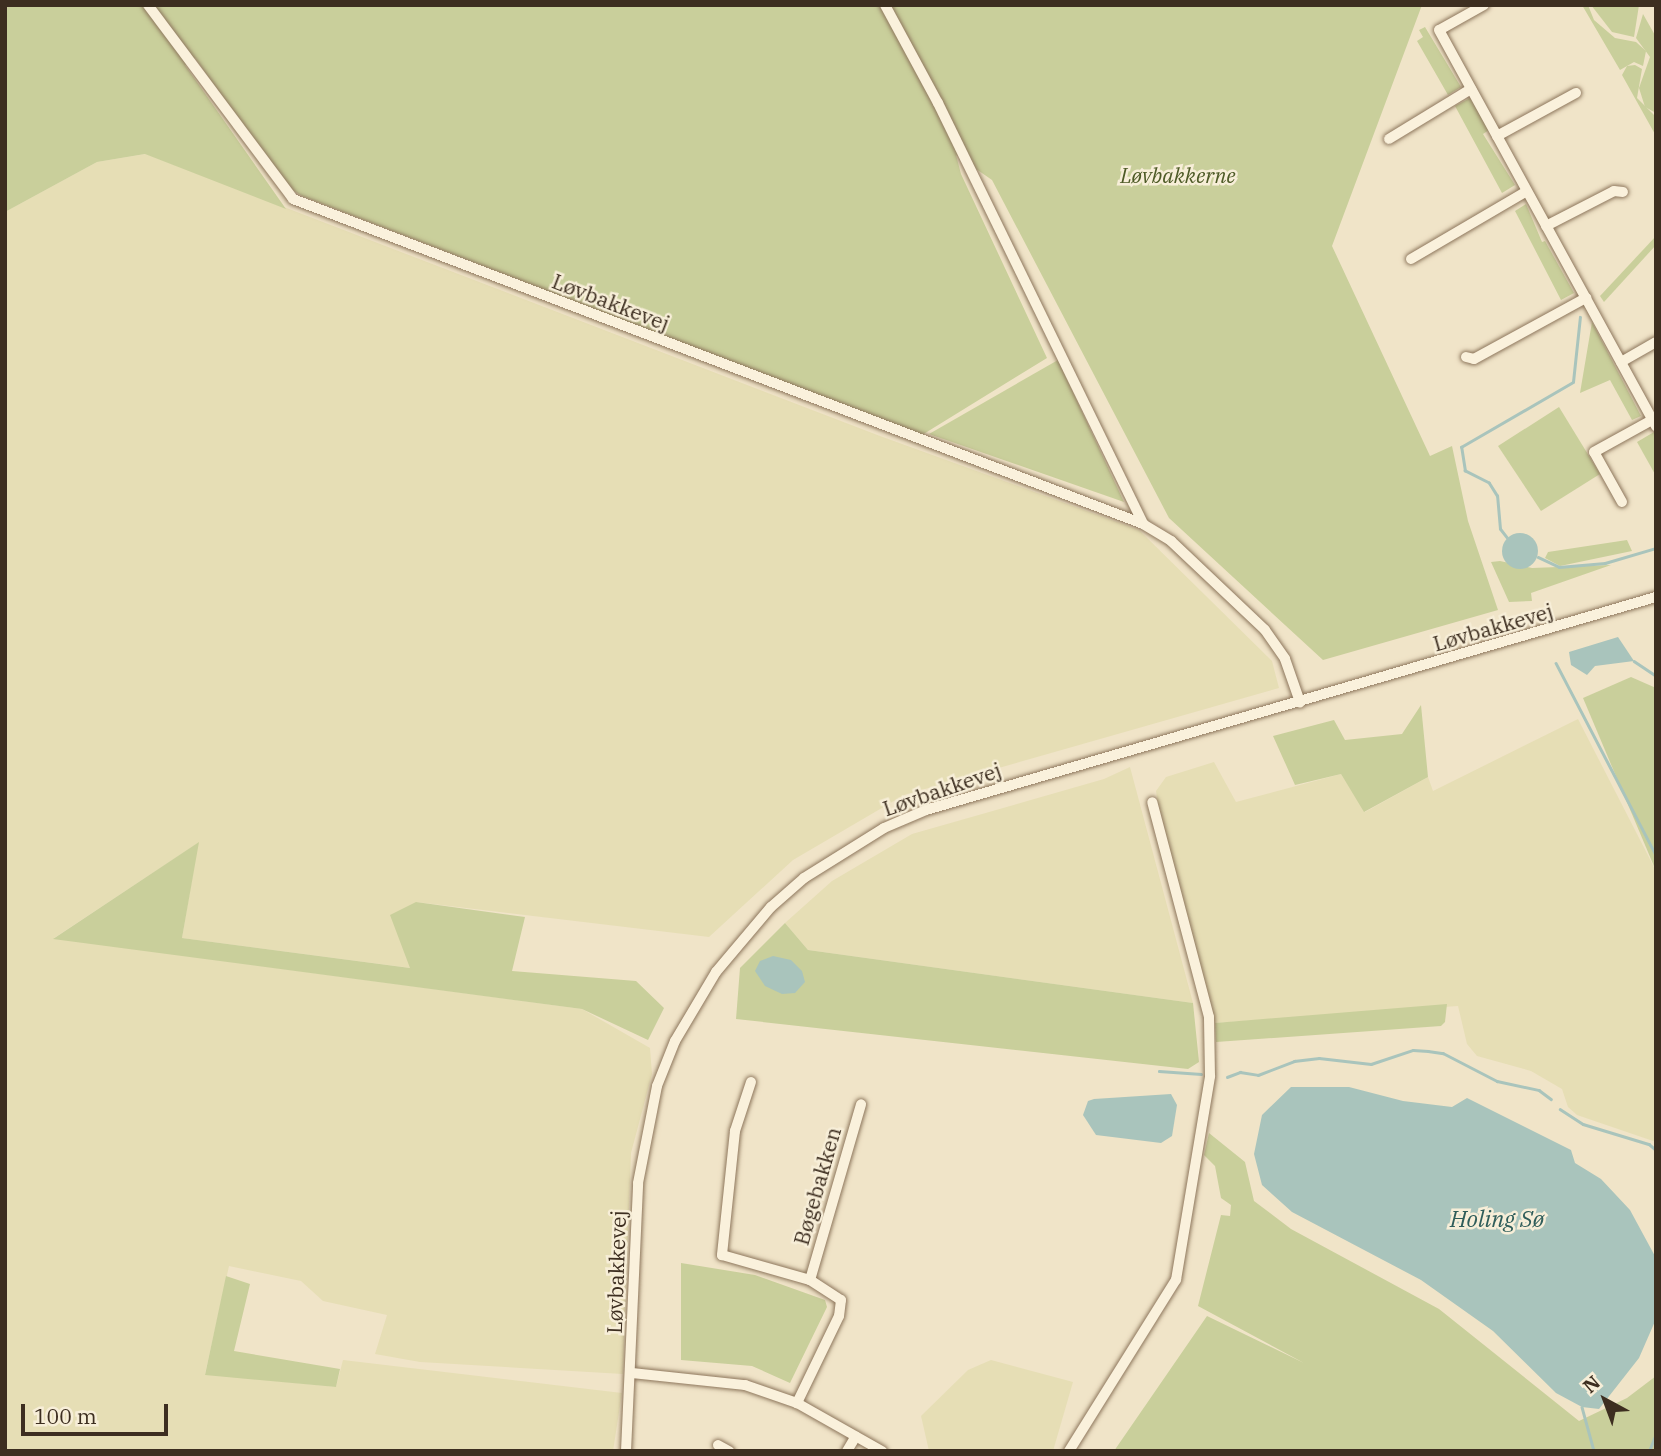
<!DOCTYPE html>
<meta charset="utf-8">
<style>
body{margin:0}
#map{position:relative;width:1661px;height:1456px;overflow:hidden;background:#f0e4c8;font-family:"IBM Plex Serif",serif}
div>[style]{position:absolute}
.farmland>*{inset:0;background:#e6deb5}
.green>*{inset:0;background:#c9cf9b}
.water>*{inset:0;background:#a9c4bc}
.round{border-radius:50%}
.stream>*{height:2.5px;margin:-1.25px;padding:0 1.25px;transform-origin:1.25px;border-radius:1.25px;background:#a9c4bc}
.roads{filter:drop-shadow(0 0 2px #8d765c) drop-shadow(0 0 2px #8d765c)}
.minor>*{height:10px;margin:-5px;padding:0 5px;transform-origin:5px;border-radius:5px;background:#faf1dc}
span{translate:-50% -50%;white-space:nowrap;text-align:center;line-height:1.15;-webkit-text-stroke:5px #f7eed8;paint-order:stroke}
.park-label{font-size:21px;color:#4d5a26;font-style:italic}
.street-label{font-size:21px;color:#3d2e20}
.water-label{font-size:23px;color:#2f5d5a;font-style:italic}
.frame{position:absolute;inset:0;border:7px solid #3d2e20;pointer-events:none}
.north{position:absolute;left:1570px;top:1365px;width:70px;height:70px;-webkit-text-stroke:5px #f7eed8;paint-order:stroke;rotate:319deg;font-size:19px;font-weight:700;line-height:28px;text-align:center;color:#3d2e20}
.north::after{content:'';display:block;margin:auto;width:24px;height:32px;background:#3d2e20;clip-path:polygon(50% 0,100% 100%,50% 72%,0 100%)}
.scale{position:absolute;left:21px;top:1404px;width:147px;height:32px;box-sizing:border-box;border:4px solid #3d2e20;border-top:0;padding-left:9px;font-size:21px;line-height:24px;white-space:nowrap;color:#3d2e20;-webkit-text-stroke:5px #f7eed8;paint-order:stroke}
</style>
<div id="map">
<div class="farmland">
<div style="clip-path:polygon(146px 154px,880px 436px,1139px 530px,1272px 661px,1279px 688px,904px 795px,793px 860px,709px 937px,416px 902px,411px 968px,182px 938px,198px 843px,54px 938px,582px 1009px,650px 1048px,652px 1074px,631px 1153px,623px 1374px,420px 1362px,375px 1354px,387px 1315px,323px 1301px,301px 1281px,229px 1266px,205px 1374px,336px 1387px,343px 1360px,622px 1393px,613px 1451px,5px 1451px,5px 212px,97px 162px)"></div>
<div style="clip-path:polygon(1578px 719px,1656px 871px,1656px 1142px,1577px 1115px,1568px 1107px,1562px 1089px,1531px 1071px,1477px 1056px,1467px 1044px,1458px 1006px,1215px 1023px,1161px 828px,1156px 791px,1166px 777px,1214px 762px,1236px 802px,1341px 774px,1365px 812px,1428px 777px,1433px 791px)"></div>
<div style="clip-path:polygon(1130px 767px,1193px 1003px,808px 950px,785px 923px,832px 881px,912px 834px,1104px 779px)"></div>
<div style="clip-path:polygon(991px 1360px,1073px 1382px,1053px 1451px,929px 1451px,921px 1416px,968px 1370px)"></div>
</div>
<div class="green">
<div style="clip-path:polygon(5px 5px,1422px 5px,1332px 246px,1430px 456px,1452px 446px,1468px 521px,1498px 610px,1323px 660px,1169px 518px,992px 180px,956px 155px,961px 174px,1047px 358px,922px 435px,302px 196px,286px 186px,195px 58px,185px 65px,286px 209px,145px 154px,97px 162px,5px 212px)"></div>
<div style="clip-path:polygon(1582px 5px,1588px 5px,1594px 20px,1615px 38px,1636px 42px,1646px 51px,1643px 66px,1634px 62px,1620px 70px)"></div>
<div style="clip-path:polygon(1591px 5px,1639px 5px,1634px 37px,1612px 32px)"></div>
<div style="clip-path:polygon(1643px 14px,1656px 37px,1656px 113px,1645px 107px,1639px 88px,1650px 57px,1636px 38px)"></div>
<div style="clip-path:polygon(1425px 27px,1461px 87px,1448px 95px,1417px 41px,1423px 37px,1419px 30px)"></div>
<div style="clip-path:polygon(1635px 65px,1642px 69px,1637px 98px,1656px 117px,1656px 136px,1622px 75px,1627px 66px)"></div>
<div style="clip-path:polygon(1470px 98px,1489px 130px,1483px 134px,1515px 185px,1502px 193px,1455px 106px)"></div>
<div style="clip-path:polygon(1526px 204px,1542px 242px,1545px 241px,1574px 293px,1561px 300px,1515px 211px)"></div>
<div style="clip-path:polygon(1656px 236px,1656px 245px,1604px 302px,1600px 296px)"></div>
<div style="clip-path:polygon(1592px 322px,1641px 416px,1632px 420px,1610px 380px,1580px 393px)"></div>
<div style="clip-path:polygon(1058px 360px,1124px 502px,929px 434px)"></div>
<div style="clip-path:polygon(1559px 407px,1600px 474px,1541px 511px,1498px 446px)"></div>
<div style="clip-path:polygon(1654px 432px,1656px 436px,1656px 476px,1637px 442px)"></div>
<div style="clip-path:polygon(1627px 540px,1632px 551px,1560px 566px,1545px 558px,1548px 552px)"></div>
<div style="clip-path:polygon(1500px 561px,1532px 568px,1611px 565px,1531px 593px,1532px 601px,1509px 602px,1491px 562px)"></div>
<div style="clip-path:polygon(1631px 677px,1656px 688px,1656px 871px,1583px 698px)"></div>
<div style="clip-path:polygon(1421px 705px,1428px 777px,1364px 812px,1341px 774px,1295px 785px,1273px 736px,1334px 720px,1345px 740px,1402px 734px)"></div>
<div style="clip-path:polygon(199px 842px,182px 938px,410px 968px,390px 915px,416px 902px,525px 917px,512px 971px,636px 981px,664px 1008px,648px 1040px,582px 1009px,53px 939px)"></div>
<div style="clip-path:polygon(785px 923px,808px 950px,1193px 1003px,1199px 1062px,1188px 1069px,736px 1019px,740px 968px)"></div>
<div style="clip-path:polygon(1447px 1004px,1445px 1022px,1441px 1026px,1216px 1042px,1215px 1023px)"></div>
<div style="clip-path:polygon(1209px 1133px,1245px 1162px,1254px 1201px,1291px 1229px,1439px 1309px,1579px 1421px,1627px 1398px,1656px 1376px,1656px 1451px,1114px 1451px,1207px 1316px,1304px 1363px,1198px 1306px,1221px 1215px,1230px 1216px,1231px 1205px,1221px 1198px,1215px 1166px,1204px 1155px)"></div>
<div style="clip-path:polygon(681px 1263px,755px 1275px,825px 1300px,827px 1307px,790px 1383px,752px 1366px,681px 1360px)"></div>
<div style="clip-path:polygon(226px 1276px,250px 1284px,234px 1351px,340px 1369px,336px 1387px,205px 1375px)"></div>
</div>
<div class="water">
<div class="round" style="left:1502px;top:533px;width:36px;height:36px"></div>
<div style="clip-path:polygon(1618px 637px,1634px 661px,1595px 666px,1587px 675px,1571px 665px,1569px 652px)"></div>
<div style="clip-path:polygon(773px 956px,791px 960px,802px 971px,805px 982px,795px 993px,782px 994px,765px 986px,755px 971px,760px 961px)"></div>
<div style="clip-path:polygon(1291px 1087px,1349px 1087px,1403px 1101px,1452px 1107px,1467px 1098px,1571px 1150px,1575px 1163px,1601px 1179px,1630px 1210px,1656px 1258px,1656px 1319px,1639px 1358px,1599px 1409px,1582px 1407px,1556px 1393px,1493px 1331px,1421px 1280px,1292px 1212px,1262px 1185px,1254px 1154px,1262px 1115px)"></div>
<div style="clip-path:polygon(1171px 1094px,1177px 1105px,1172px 1136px,1161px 1143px,1096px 1135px,1083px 1115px,1088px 1101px,1094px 1099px)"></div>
</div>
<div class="stream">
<div style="left:1507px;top:538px;width:11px;rotate:-128deg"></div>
<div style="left:1500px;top:529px;width:33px;rotate:-95deg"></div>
<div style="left:1497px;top:496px;width:15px;rotate:-122deg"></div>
<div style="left:1489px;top:483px;width:27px;rotate:-153deg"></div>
<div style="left:1465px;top:471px;width:24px;rotate:-99deg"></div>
<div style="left:1461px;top:447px;width:129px;rotate:-30.1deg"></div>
<div style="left:1573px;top:382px;width:65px;rotate:-83.9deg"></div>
<div style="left:1538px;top:557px;width:23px;rotate:25deg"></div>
<div style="left:1559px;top:567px;width:46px;rotate:-5deg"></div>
<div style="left:1605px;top:563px;width:53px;rotate:-16.4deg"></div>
<div style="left:1634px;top:661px;width:27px;rotate:34deg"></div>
<div style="left:1556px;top:663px;width:216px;rotate:62.5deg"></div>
<div style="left:1159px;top:1071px;width:42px;rotate:4.1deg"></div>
<div style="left:1227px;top:1077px;width:14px;rotate:-21deg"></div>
<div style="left:1240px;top:1072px;width:18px;rotate:9deg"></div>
<div style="left:1258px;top:1075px;width:39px;rotate:-21deg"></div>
<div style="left:1294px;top:1061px;width:25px;rotate:-7deg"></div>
<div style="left:1319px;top:1058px;width:52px;rotate:6.6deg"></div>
<div style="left:1371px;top:1064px;width:44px;rotate:-18.4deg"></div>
<div style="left:1413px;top:1050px;width:15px;rotate:4deg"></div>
<div style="left:1428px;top:1051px;width:15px;rotate:8deg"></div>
<div style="left:1443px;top:1053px;width:61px;rotate:27.4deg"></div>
<div style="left:1497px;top:1081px;width:43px;rotate:12.1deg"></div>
<div style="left:1539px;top:1090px;width:15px;rotate:37deg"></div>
<div style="left:1560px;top:1109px;width:27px;rotate:33deg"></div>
<div style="left:1583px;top:1124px;width:69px;rotate:16.9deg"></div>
<div style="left:1649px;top:1144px;width:9px;rotate:41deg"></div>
<div style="left:1582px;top:1407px;width:46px;rotate:74.7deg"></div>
<div style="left:1649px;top:1451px;width:18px;rotate:-68deg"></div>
</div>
<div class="roads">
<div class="minor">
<div style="left:148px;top:5px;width:242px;rotate:53.2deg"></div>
<div style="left:293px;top:199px;width:910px;rotate:20.92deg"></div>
<div style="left:1143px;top:524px;width:33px;rotate:31deg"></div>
<div style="left:1171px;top:541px;width:129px;rotate:43.4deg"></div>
<div style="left:1265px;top:630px;width:35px;rotate:55deg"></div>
<div style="left:1285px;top:659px;width:46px;rotate:70.8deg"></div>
<div style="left:885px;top:5px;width:111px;rotate:61.6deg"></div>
<div style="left:938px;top:103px;width:468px;rotate:64deg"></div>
<div style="left:1484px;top:5px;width:51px;rotate:150.9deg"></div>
<div style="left:1439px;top:30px;width:452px;rotate:61.3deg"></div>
<div style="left:1497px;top:136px;width:90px;rotate:-28.6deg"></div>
<div style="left:1389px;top:139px;width:96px;rotate:-31.4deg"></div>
<div style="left:1546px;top:226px;width:76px;rotate:-27.2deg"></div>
<div style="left:1614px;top:191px;width:9px;rotate:6deg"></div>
<div style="left:1411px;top:259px;width:134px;rotate:-30.4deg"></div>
<div style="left:1466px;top:357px;width:8px;rotate:14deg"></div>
<div style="left:1474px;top:359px;width:128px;rotate:-28.6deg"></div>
<div style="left:1621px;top:362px;width:40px;rotate:-29.7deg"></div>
<div style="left:1622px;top:502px;width:57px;rotate:-119.2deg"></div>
<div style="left:1594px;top:452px;width:66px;rotate:-28.9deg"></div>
<div style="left:751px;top:1082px;width:52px;rotate:108.1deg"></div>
<div style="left:735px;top:1131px;width:125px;rotate:96deg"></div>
<div style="left:722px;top:1255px;width:91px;rotate:15.9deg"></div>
<div style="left:810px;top:1280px;width:37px;rotate:33deg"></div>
<div style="left:841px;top:1300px;width:16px;rotate:97deg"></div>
<div style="left:839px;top:1316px;width:97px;rotate:115.8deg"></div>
<div style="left:810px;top:1280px;width:183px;rotate:-73.8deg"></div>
<div style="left:632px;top:1373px;width:114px;rotate:6.1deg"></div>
<div style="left:745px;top:1385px;width:55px;rotate:19.1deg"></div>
<div style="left:797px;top:1403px;width:98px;rotate:29.5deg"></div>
<div style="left:718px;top:1445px;width:13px;rotate:29deg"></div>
<div style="left:626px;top:1451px;width:268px;rotate:-87.4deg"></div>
<div style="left:638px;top:1183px;width:99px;rotate:-78.9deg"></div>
<div style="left:657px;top:1086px;width:48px;rotate:-68.2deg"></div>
<div style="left:675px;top:1041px;width:80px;rotate:-59.3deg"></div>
<div style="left:716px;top:972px;width:85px;rotate:-49.8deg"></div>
<div style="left:771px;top:907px;width:44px;rotate:-41.3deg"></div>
<div style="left:804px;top:878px;width:94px;rotate:-32deg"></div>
<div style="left:884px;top:828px;width:46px;rotate:-23.2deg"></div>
<div style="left:926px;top:810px;width:760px;rotate:-16.27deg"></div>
<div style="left:847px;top:1451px;width:17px;rotate:-59deg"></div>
<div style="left:1069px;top:1451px;width:202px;rotate:-58deg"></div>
<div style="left:1176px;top:1280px;width:207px;rotate:-80.5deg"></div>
<div style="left:1210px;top:1076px;width:59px;rotate:-91deg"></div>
<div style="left:1209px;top:1017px;width:222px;rotate:-104.8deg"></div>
</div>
</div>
<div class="park-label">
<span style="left:1178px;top:175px">Løvbakkerne</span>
</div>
<div class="street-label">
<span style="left:611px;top:302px;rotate:21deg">Løvbakkevej</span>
<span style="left:1493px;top:627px;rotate:-16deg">Løvbakkevej</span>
<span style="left:942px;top:789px;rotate:-19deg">Løvbakkevej</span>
<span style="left:817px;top:1186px;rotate:-74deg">Bøgebakken</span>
<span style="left:616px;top:1272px;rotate:-88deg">Løvbakkevej</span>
</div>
<div class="water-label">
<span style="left:1497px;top:1218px">Holing Sø</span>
</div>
<div class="frame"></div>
<div class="north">N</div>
<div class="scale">100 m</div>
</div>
